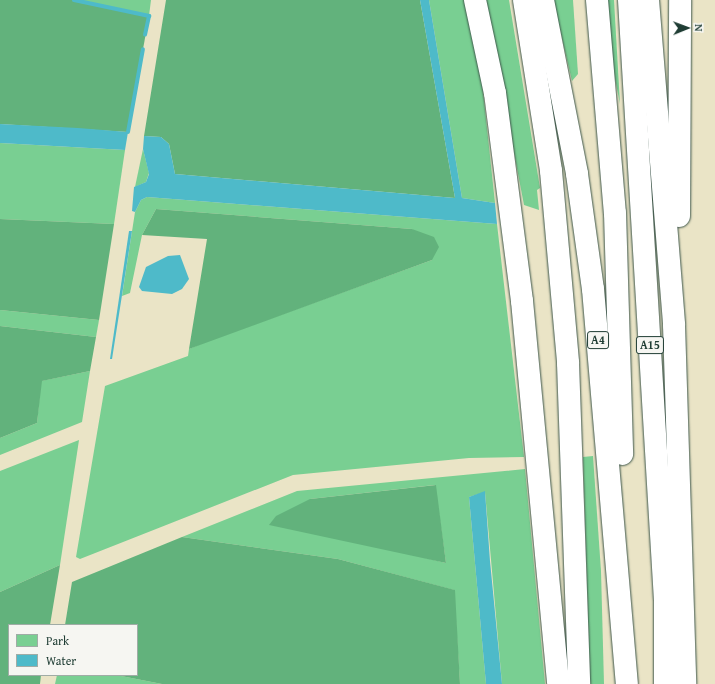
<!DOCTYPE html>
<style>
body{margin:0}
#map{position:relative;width:715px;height:684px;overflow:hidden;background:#eae4c6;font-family:"Gentium Book Plus",serif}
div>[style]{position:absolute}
.green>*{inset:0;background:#79cf92}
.forest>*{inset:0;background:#62b27c}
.water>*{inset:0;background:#4ebac9}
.stream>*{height:4px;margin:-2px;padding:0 2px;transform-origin:2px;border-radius:2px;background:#4ebac9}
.roads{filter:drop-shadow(0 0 1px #3d564a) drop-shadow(0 0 1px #3d564a)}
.highway>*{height:22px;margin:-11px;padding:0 11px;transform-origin:11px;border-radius:11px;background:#fff}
span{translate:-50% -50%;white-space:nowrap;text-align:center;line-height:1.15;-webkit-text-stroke:3px #f6f6f2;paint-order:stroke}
.shield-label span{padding:1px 3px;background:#f6f6f2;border:1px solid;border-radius:3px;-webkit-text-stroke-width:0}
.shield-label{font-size:12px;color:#1f3d34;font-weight:700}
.legend{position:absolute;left:8px;top:624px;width:130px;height:52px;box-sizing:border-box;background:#f6f6f2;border:1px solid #a0aca6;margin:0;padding:5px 7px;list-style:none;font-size:12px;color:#1f3d34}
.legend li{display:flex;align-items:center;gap:8px;height:20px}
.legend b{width:20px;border:1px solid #a0aca6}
.north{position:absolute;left:667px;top:8px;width:40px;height:40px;-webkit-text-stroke:3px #f6f6f2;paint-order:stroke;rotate:89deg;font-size:11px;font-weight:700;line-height:16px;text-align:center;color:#1f3d34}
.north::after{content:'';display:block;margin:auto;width:14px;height:18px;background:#1f3d34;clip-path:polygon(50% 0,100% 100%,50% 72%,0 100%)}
</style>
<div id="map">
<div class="green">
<div style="clip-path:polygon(74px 0,151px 0,149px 16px)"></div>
<div style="clip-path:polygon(429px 0,467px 0,480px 63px,495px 203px,462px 198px)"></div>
<div style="clip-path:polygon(485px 0,509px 0,540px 188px,537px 190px,539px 210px,524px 205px)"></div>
<div style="clip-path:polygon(553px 0,573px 0,578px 74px,572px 81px)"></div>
<div style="clip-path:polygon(603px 0,614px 0,620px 104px,605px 28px)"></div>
<div style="clip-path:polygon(0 143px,125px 150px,114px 224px,0 219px)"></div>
<div style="clip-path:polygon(143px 149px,149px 173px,146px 182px,135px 187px)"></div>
<div style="clip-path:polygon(147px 197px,497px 224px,524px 457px,469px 458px,293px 475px,80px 559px,76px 557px,105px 386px,188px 356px,189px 349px,203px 343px,432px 260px,412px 229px,156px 209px,142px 235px,130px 293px,122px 296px,135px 212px,141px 200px)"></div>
<div style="clip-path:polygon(0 310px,99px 320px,96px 337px,0 326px)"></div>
<div style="clip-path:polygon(90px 371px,82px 422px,0 455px,0 438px,37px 423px,41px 381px)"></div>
<div style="clip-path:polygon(79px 440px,60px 565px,0 592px,0 471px)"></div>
<div style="clip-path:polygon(593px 456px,601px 571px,604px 684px,590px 684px,583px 457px)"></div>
<div style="clip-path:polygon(evenodd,525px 469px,545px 684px,502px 684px,485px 492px,469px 497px,486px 684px,460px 684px,454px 590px,338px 559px,182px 537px,297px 491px,525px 469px,435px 485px,446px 563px,393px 550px,310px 499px,435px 485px)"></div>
<div style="clip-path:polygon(57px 675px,116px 675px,162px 684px,55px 684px)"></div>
</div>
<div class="forest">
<div style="clip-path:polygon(0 0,74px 0,149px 16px,128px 132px,0 124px)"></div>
<div style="clip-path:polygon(166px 0,420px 0,455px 198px,175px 174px,169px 144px,161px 137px,144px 136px)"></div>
<div style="clip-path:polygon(156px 209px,412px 229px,434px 237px,439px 247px,432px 260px,189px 349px,207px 239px,142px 235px)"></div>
<div style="clip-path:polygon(0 219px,114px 224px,99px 320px,0 310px)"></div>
<div style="clip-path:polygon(0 326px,96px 337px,90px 371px,42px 381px,37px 423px,0 438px)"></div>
<div style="clip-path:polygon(436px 485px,446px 563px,269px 525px,276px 516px,310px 499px)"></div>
<div style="clip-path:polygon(182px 537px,338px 559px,455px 590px,460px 684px,162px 684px,116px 675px,137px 675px,137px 625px,65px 625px,72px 582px)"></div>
<div style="clip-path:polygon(60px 565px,50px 625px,9px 625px,9px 675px,41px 675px,40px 684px,0 684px,0 592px)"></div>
</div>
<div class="water">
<div style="clip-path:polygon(420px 0,429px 0,462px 198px,495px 203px,497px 224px,147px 197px,141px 200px,135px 212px,132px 211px,134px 187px,146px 182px,149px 174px,143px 149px,144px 136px,161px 137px,169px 144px,175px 174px,455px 198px)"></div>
<div style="clip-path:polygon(0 124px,78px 128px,128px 132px,125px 150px,0 143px)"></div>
<div style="clip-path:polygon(129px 231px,132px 231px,112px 359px,110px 359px)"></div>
<div style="clip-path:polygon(180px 255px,189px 279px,182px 289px,172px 294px,142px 291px,139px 287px,146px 267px,168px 256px)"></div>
<div style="clip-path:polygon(485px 491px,490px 561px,502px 684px,486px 684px,469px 497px)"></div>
</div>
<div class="stream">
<div style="left:74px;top:0;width:77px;rotate:12deg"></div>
<div style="left:149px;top:16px;width:19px;rotate:102deg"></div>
<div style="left:128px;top:132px;width:84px;rotate:-79.8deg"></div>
</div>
<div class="roads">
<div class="highway">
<div style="left:475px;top:0;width:95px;rotate:77.9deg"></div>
<div style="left:495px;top:93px;width:210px;rotate:82.6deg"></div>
<div style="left:522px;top:301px;width:385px;rotate:84.6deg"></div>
<div style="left:524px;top:0;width:173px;rotate:81deg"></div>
<div style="left:551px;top:171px;width:193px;rotate:84.9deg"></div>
<div style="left:568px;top:363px;width:321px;rotate:88deg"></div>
<div style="left:543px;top:0;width:177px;rotate:78.9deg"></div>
<div style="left:577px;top:174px;width:116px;rotate:82.1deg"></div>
<div style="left:593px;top:289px;width:396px;rotate:85.1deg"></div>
<div style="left:597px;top:0;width:214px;rotate:85.2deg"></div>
<div style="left:615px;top:213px;width:241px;rotate:88.3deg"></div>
<div style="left:629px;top:0;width:601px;rotate:86.57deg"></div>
<div style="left:665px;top:600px;width:84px;rotate:90deg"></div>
<div style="left:648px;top:0;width:326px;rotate:85.4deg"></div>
<div style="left:674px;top:325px;width:359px;rotate:88.2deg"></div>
<div style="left:679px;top:216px;width:216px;rotate:-89.7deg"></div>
</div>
</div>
<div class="shield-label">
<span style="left:598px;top:340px">A4</span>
<span style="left:650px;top:345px">A15</span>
</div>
<ul class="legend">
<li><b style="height:11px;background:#79cf92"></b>Park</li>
<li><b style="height:11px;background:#4ebac9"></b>Water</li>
</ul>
<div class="north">N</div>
</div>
